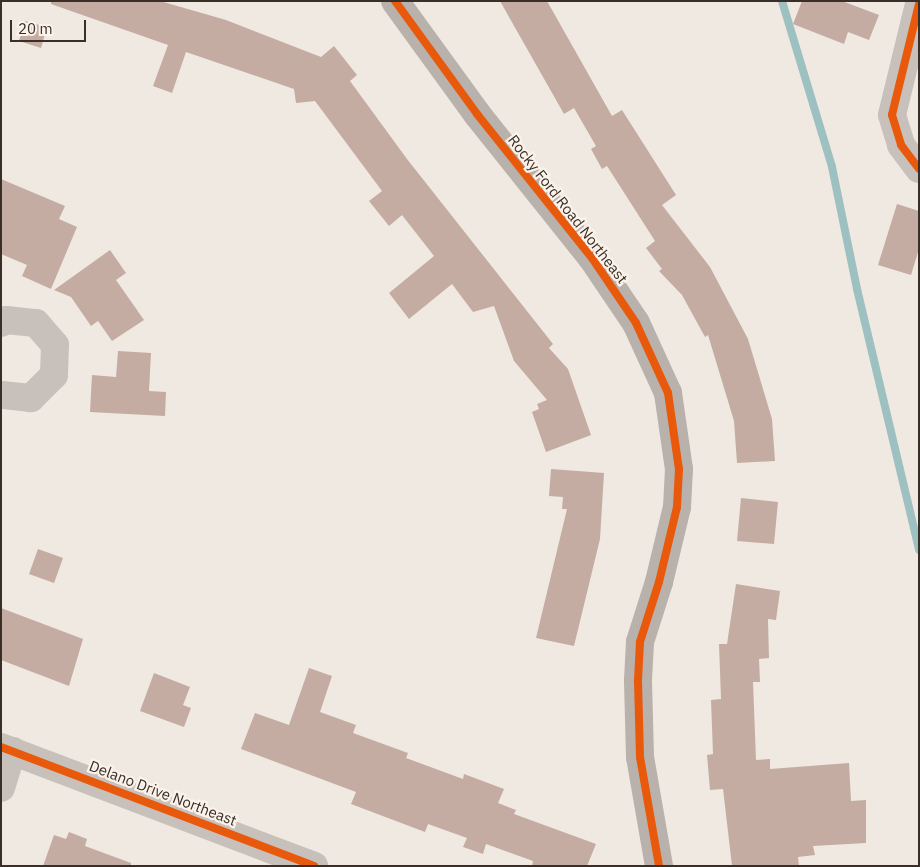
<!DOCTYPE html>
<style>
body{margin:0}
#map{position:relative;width:920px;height:867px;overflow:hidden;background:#efe9e2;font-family:"IBM Plex Sans",sans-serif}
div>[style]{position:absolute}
.stream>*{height:8px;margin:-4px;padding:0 4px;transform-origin:4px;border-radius:4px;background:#9dc1c1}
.building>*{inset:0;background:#c4aca2}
.street>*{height:28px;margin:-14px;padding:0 14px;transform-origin:14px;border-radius:14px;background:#c8c1bb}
.secondary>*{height:28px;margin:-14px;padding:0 14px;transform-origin:14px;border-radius:14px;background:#b9b1ab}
.cycleway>*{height:8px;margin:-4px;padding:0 4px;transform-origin:4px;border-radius:4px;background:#e8590c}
span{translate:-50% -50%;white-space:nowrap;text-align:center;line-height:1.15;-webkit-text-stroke:4.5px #fbf3ea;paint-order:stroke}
.street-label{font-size:15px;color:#392e28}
.frame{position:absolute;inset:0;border:2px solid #392e28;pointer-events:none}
.scale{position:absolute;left:10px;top:20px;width:76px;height:22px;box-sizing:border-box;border:2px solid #392e28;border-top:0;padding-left:6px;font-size:15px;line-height:18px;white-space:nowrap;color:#392e28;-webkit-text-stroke:4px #fbf3ea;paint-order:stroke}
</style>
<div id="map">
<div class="stream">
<div style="left:782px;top:1px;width:173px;rotate:73.2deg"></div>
<div style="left:832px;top:167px;width:125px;rotate:78.4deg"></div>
<div style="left:857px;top:289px;width:268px;rotate:76.6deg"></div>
</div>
<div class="building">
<div style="clip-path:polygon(51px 1px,160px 1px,226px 20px,321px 57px,334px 46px,357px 75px,350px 81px,407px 159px,553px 344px,549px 348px,568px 369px,591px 435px,546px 452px,532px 412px,539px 409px,537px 404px,547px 400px,514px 361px,494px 306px,473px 312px,452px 284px,409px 319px,389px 293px,434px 256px,402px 215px,389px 226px,369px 201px,382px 191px,315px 101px,296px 103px,294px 89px,186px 52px,172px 93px,153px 86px,168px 45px,51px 4px)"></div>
<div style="clip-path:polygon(500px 1px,547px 1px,612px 116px,622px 110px,676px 195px,662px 205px,710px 267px,748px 339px,772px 419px,775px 461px,737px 463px,734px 421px,708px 335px,705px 337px,682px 295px,659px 271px,662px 269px,646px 248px,655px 241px,607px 166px,602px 169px,591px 149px,596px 146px,574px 108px,564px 114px)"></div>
<div style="clip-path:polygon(802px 1px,842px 1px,879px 15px,869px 40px,848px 32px,844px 44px,793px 24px)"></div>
<div style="clip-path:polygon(25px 21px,47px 27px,41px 48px,19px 41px)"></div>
<div style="clip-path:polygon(1px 179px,65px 206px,59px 219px,77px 227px,51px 289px,22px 276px,27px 265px,1px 254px)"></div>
<div style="clip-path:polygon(897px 204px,919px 211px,919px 249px,911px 275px,878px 265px)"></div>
<div style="clip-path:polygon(110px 250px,126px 273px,116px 280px,144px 320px,112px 341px,98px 321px,91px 326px,71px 297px,54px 290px)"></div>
<div style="clip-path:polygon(118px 351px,151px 353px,149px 391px,166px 392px,165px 416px,90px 412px,92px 375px,116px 377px)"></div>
<div style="clip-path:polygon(551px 469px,604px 473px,600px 539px,574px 646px,536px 638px,567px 509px,562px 509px,563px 497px,549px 496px)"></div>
<div style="clip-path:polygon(741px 498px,778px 502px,774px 544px,737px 541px)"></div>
<div style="clip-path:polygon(38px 549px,63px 558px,54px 583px,29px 574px)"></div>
<div style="clip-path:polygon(736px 584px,780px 591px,776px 620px,768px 619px,769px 658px,759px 659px,760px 682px,753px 682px,756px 760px,770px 759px,770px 769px,849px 763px,851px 801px,866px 800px,866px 843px,813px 846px,815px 855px,798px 857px,799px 866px,732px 866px,723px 789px,710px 790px,707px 755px,713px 754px,711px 700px,721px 699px,719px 644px,727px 644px)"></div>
<div style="clip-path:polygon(1px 608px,83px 639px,69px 686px,1px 660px)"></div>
<div style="clip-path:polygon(309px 668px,332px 676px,320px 712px,356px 725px,353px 733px,408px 753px,406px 758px,463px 779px,464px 774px,504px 789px,498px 803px,516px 810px,514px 814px,596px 844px,587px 866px,532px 866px,533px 861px,486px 844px,483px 854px,463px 847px,467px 838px,428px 824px,425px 832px,351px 804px,356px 792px,241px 749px,255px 713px,289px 725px)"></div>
<div style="clip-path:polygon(154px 673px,190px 687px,183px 705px,191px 708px,184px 727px,140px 711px)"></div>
<div style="clip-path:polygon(69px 832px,87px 839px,85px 846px,131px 863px,131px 866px,43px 866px,54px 835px,66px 839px)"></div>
</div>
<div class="street">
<div style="left:919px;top:4px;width:114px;rotate:103.7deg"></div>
<div style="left:892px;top:115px;width:31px;rotate:73deg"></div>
<div style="left:901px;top:145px;width:30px;rotate:53deg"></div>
<div style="left:1px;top:323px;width:6px;rotate:-31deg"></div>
<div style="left:6px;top:320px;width:30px;rotate:6deg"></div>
<div style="left:36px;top:323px;width:29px;rotate:49deg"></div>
<div style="left:55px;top:345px;width:30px;rotate:92deg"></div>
<div style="left:54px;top:375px;width:33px;rotate:135deg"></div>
<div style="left:31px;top:398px;width:30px;rotate:-174deg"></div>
<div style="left:1px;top:747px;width:335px;rotate:20.8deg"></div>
<div style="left:1px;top:788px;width:39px;rotate:-73deg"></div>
</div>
<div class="secondary">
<div style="left:395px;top:1px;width:140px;rotate:54deg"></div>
<div style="left:477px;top:114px;width:184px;rotate:51.4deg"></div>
<div style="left:592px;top:258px;width:78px;rotate:55.9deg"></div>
<div style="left:636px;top:323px;width:77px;rotate:65.4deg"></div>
<div style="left:668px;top:393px;width:77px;rotate:81.8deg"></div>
<div style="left:679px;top:469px;width:38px;rotate:93deg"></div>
<div style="left:677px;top:507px;width:77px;rotate:103.5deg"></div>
<div style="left:659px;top:582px;width:63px;rotate:107.6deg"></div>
<div style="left:640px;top:642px;width:39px;rotate:93deg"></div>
<div style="left:638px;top:681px;width:76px;rotate:88.5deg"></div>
<div style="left:640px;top:757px;width:111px;rotate:80.1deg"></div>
</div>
<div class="cycleway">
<div style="left:395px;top:1px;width:140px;rotate:54deg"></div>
<div style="left:477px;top:114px;width:184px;rotate:51.4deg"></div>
<div style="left:592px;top:258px;width:78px;rotate:55.9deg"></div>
<div style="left:636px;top:323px;width:77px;rotate:65.4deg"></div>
<div style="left:668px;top:393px;width:77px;rotate:81.8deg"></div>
<div style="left:679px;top:469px;width:38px;rotate:93deg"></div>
<div style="left:677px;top:507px;width:77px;rotate:103.5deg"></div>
<div style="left:659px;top:582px;width:63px;rotate:107.6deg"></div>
<div style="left:640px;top:642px;width:39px;rotate:93deg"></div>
<div style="left:638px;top:681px;width:76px;rotate:88.5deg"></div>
<div style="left:640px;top:757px;width:111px;rotate:80.1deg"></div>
<div style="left:919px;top:4px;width:114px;rotate:103.7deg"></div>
<div style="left:892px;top:115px;width:31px;rotate:73deg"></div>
<div style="left:901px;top:145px;width:30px;rotate:53deg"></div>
<div style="left:1px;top:747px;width:335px;rotate:20.8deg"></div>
</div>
<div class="street-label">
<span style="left:568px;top:209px;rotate:52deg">Rocky Ford Road Northeast</span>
<span style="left:163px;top:793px;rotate:21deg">Delano Drive Northeast</span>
</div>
<div class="frame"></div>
<div class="scale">20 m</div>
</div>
